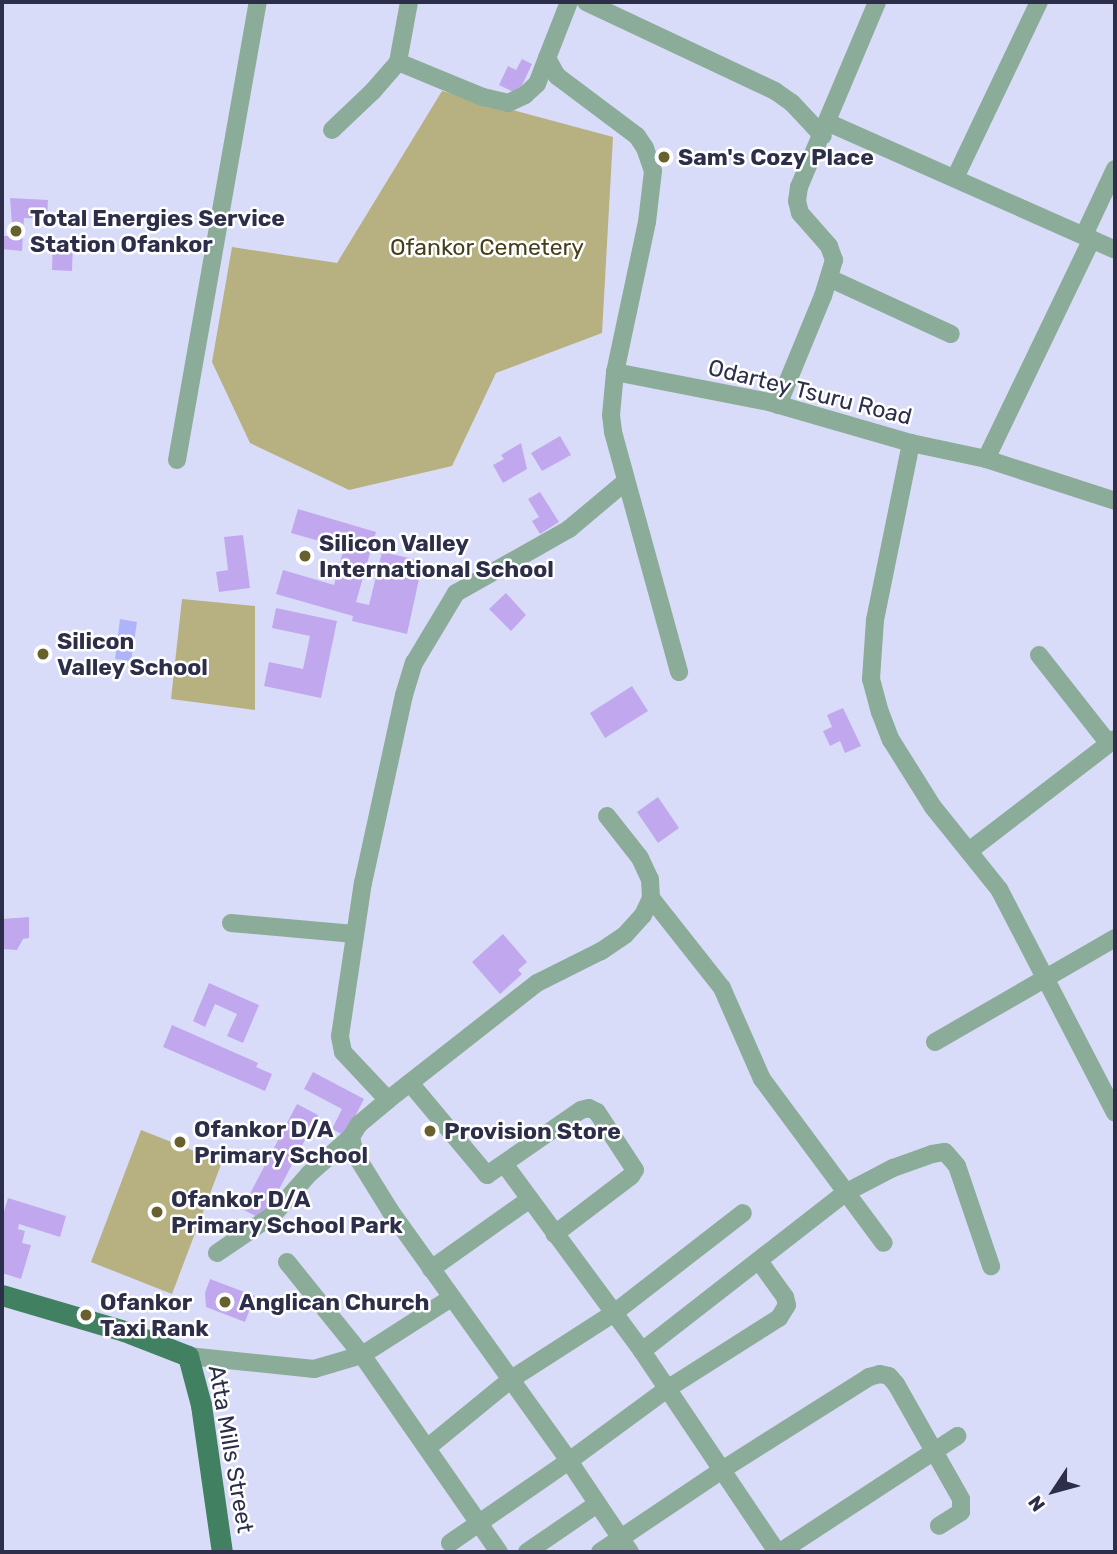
<!DOCTYPE html>
<style>
body{margin:0}
#map{position:relative;width:1117px;height:1554px;overflow:hidden;background:#d9dcf8;font-family:Rubik,sans-serif}
div>[style]{position:absolute}
.green>*{inset:0;background:#b7b081}
.water>*{inset:0;background:#aeb3fa}
.building>*{inset:0;background:#c1a8ee}
.minor>*{height:18px;margin:-9px;padding:0 9px;transform-origin:9px;border-radius:9px;background:#8cac9a}
.major>*{height:21px;margin:-10.5px;padding:0 10.5px;transform-origin:10.5px;border-radius:10.5px;background:#428062}
.dots>*{width:19px;height:19px;translate:-50% -50%;box-sizing:border-box;border:4px solid #fff;border-radius:50%}
span{translate:-50% -50%;white-space:nowrap;text-align:center;line-height:1.15;-webkit-text-stroke:5px #fff;paint-order:stroke}
.poi-label{font-size:23px;color:#2d2e49;font-weight:700}
.left{translate:0 -50%;text-align:left}
.park-label{font-size:23px;color:#453f1d}
.street-label{font-size:23px;color:#2d2e49}
.frame{position:absolute;inset:0;border:4px solid #2d2e49;pointer-events:none}
.north{position:absolute;left:1019px;top:1456px;width:70px;height:70px;-webkit-text-stroke:5px #fff;paint-order:stroke;rotate:234deg;font-size:19px;font-weight:700;line-height:28px;text-align:center;color:#2d2e49}
.north::after{content:'';display:block;margin:auto;width:24px;height:32px;background:#2d2e49;clip-path:polygon(50% 0,100% 100%,50% 72%,0 100%)}
</style>
<div id="map">
<div class="green">
<div style="clip-path:polygon(442px 91px,613px 137px,602px 333px,496px 373px,452px 466px,349px 490px,250px 443px,212px 362px,232px 247px,337px 263px)"></div>
<div style="clip-path:polygon(182px 599px,255px 606px,255px 710px,171px 699px)"></div>
<div style="clip-path:polygon(141px 1130px,222px 1162px,172px 1294px,91px 1262px)"></div>
</div>
<div class="water">
<div style="clip-path:polygon(120px 619px,137px 622px,131px 661px,115px 659px)"></div>
</div>
<div class="building">
<div style="clip-path:polygon(522px 59px,532px 64px,518px 94px,499px 85px,508px 66px,516px 70px)"></div>
<div style="clip-path:polygon(10px 198px,48px 200px,47px 219px,24px 218px,22px 251px,2px 249px,2px 236px,13px 236px)"></div>
<div style="clip-path:polygon(53px 239px,73px 240px,72px 271px,52px 270px)"></div>
<div style="clip-path:polygon(560px 436px,571px 455px,542px 471px,531px 453px)"></div>
<div style="clip-path:polygon(521px 443px,527px 469px,503px 483px,493px 465px,504px 459px,501px 455px)"></div>
<div style="clip-path:polygon(540px 492px,559px 522px,540px 534px,532px 521px,539px 517px,528px 499px)"></div>
<div style="clip-path:polygon(298px 509px,376px 532px,356px 602px,369px 605px,382px 552px,423px 561px,407px 634px,352px 621px,353px 616px,276px 594px,283px 570px,334px 585px,344px 548px,291px 533px)"></div>
<div style="clip-path:polygon(243px 535px,250px 588px,219px 592px,216px 572px,228px 570px,224px 537px)"></div>
<div style="clip-path:polygon(506px 593px,526px 615px,511px 631px,489px 609px)"></div>
<div style="clip-path:polygon(276px 608px,337px 621px,321px 698px,264px 686px,269px 662px,303px 669px,310px 636px,272px 628px)"></div>
<div style="clip-path:polygon(632px 686px,648px 711px,605px 738px,590px 713px)"></div>
<div style="clip-path:polygon(843px 708px,861px 746px,845px 753px,840px 741px,830px 746px,823px 731px,832px 727px,827px 715px)"></div>
<div style="clip-path:polygon(658px 797px,679px 828px,658px 843px,637px 812px)"></div>
<div style="clip-path:polygon(29px 917px,29px 938px,23px 939px,17px 950px,2px 949px,2px 919px)"></div>
<div style="clip-path:polygon(503px 934px,527px 962px,518px 970px,522px 974px,500px 994px,472px 962px)"></div>
<div style="clip-path:polygon(209px 983px,259px 1005px,243px 1043px,227px 1036px,237px 1014px,215px 1004px,205px 1027px,193px 1021px)"></div>
<div style="clip-path:polygon(172px 1025px,258px 1063px,256px 1067px,272px 1074px,265px 1091px,163px 1047px)"></div>
<div style="clip-path:polygon(313px 1072px,364px 1099px,345px 1136px,332px 1129px,342px 1109px,304px 1089px)"></div>
<div style="clip-path:polygon(297px 1104px,318px 1115px,263px 1220px,242px 1209px)"></div>
<div style="clip-path:polygon(8px 1198px,66px 1216px,60px 1237px,19px 1224px,18px 1229px,25px 1231px,22px 1243px,31px 1245px,21px 1279px,2px 1273px,2px 1218px)"></div>
<div style="clip-path:polygon(210px 1279px,255px 1296px,245px 1322px,206px 1307px,205px 1293px)"></div>
</div>
<div class="minor">
<div style="left:569px;top:2px;width:60px;rotate:111.4deg"></div>
<div style="left:547px;top:58px;width:21px;rotate:61deg"></div>
<div style="left:557px;top:76px;width:100px;rotate:36.9deg"></div>
<div style="left:637px;top:136px;width:14px;rotate:56deg"></div>
<div style="left:645px;top:148px;width:24px;rotate:71deg"></div>
<div style="left:653px;top:171px;width:51px;rotate:96.7deg"></div>
<div style="left:647px;top:222px;width:153px;rotate:102deg"></div>
<div style="left:615px;top:372px;width:157px;rotate:11deg"></div>
<div style="left:769px;top:402px;width:148px;rotate:16.1deg"></div>
<div style="left:911px;top:443px;width:77px;rotate:12deg"></div>
<div style="left:986px;top:459px;width:136px;rotate:18deg"></div>
<div style="left:586px;top:2px;width:209px;rotate:25.2deg"></div>
<div style="left:775px;top:91px;width:21px;rotate:35deg"></div>
<div style="left:792px;top:103px;width:45px;rotate:46.8deg"></div>
<div style="left:398px;top:62px;width:92px;rotate:22.4deg"></div>
<div style="left:483px;top:97px;width:26px;rotate:13deg"></div>
<div style="left:508px;top:103px;width:19px;rotate:-25deg"></div>
<div style="left:525px;top:95px;width:16px;rotate:-43deg"></div>
<div style="left:537px;top:84px;width:28px;rotate:-69deg"></div>
<div style="left:829px;top:123px;width:313px;rotate:23.9deg"></div>
<div style="left:332px;top:130px;width:57px;rotate:-43.6deg"></div>
<div style="left:373px;top:91px;width:38px;rotate:-49deg"></div>
<div style="left:398px;top:62px;width:61px;rotate:-79.6deg"></div>
<div style="left:955px;top:178px;width:195px;rotate:-64.5deg"></div>
<div style="left:1084px;top:235px;width:73px;rotate:-64.8deg"></div>
<div style="left:829px;top:278px;width:134px;rotate:24.7deg"></div>
<div style="left:615px;top:372px;width:43px;rotate:95.3deg"></div>
<div style="left:611px;top:415px;width:17px;rotate:83deg"></div>
<div style="left:613px;top:432px;width:249px;rotate:74.6deg"></div>
<div style="left:778px;top:405px;width:118px;rotate:-67.6deg"></div>
<div style="left:823px;top:296px;width:38px;rotate:-73deg"></div>
<div style="left:834px;top:260px;width:15px;rotate:-110deg"></div>
<div style="left:829px;top:246px;width:44px;rotate:-131.3deg"></div>
<div style="left:800px;top:213px;width:12px;rotate:-104deg"></div>
<div style="left:797px;top:201px;width:14px;rotate:-82deg"></div>
<div style="left:799px;top:187px;width:201px;rotate:-67.1deg"></div>
<div style="left:911px;top:443px;width:181px;rotate:101.5deg"></div>
<div style="left:875px;top:620px;width:59px;rotate:93.9deg"></div>
<div style="left:871px;top:679px;width:34px;rotate:75deg"></div>
<div style="left:880px;top:712px;width:30px;rotate:69deg"></div>
<div style="left:891px;top:740px;width:79px;rotate:57.9deg"></div>
<div style="left:933px;top:807px;width:105px;rotate:51.2deg"></div>
<div style="left:999px;top:889px;width:252px;rotate:62.6deg"></div>
<div style="left:986px;top:459px;width:244px;rotate:-64.3deg"></div>
<div style="left:177px;top:460px;width:465px;rotate:-80deg"></div>
<div style="left:1039px;top:655px;width:113px;rotate:51.8deg"></div>
<div style="left:607px;top:816px;width:53px;rotate:51.8deg"></div>
<div style="left:640px;top:858px;width:23px;rotate:65deg"></div>
<div style="left:650px;top:879px;width:19px;rotate:87deg"></div>
<div style="left:651px;top:898px;width:19px;rotate:115deg"></div>
<div style="left:643px;top:915px;width:27px;rotate:132deg"></div>
<div style="left:625px;top:935px;width:29px;rotate:146deg"></div>
<div style="left:601px;top:951px;width:72px;rotate:153.4deg"></div>
<div style="left:537px;top:983px;width:189px;rotate:141.9deg"></div>
<div style="left:388px;top:1100px;width:38px;rotate:140deg"></div>
<div style="left:359px;top:1124px;width:15px;rotate:122deg"></div>
<div style="left:351px;top:1137px;width:17px;rotate:77deg"></div>
<div style="left:355px;top:1154px;width:68px;rotate:58.2deg"></div>
<div style="left:391px;top:1212px;width:306px;rotate:54.4deg"></div>
<div style="left:569px;top:1461px;width:110px;rotate:56.2deg"></div>
<div style="left:969px;top:851px;width:184px;rotate:-37.5deg"></div>
<div style="left:651px;top:898px;width:115px;rotate:51.7deg"></div>
<div style="left:722px;top:988px;width:99px;rotate:66.3deg"></div>
<div style="left:762px;top:1079px;width:204px;rotate:53.4deg"></div>
<div style="left:231px;top:923px;width:124px;rotate:5.1deg"></div>
<div style="left:935px;top:1042px;width:208px;rotate:-30deg"></div>
<div style="left:410px;top:1083px;width:120px;rotate:50.1deg"></div>
<div style="left:487px;top:1175px;width:114px;rotate:-34.7deg"></div>
<div style="left:581px;top:1110px;width:8px;rotate:-14deg"></div>
<div style="left:589px;top:1108px;width:9px;rotate:27deg"></div>
<div style="left:597px;top:1112px;width:69px;rotate:56.8deg"></div>
<div style="left:635px;top:1170px;width:7px;rotate:124deg"></div>
<div style="left:631px;top:1176px;width:96px;rotate:142.7deg"></div>
<div style="left:388px;top:1100px;width:66px;rotate:-133.2deg"></div>
<div style="left:343px;top:1052px;width:16px;rotate:-101deg"></div>
<div style="left:340px;top:1036px;width:155px;rotate:-81.5deg"></div>
<div style="left:363px;top:883px;width:192px;rotate:-77.7deg"></div>
<div style="left:404px;top:695px;width:34px;rotate:-73deg"></div>
<div style="left:414px;top:663px;width:82px;rotate:-59deg"></div>
<div style="left:456px;top:593px;width:130px;rotate:-29.5deg"></div>
<div style="left:569px;top:529px;width:73px;rotate:-40deg"></div>
<div style="left:505px;top:1165px;width:231px;rotate:53.6deg"></div>
<div style="left:642px;top:1351px;width:242px;rotate:56.1deg"></div>
<div style="left:217px;top:1253px;width:68px;rotate:-34.2deg"></div>
<div style="left:273px;top:1215px;width:55px;rotate:-48.7deg"></div>
<div style="left:309px;top:1174px;width:56px;rotate:-41.4deg"></div>
<div style="left:287px;top:1262px;width:119px;rotate:51.1deg"></div>
<div style="left:362px;top:1355px;width:240px;rotate:55.2deg"></div>
<div style="left:431px;top:1269px;width:121px;rotate:-35.3deg"></div>
<div style="left:642px;top:1351px;width:257px;rotate:-37.9deg"></div>
<div style="left:845px;top:1193px;width:54px;rotate:-27.5deg"></div>
<div style="left:893px;top:1168px;width:41px;rotate:-19.7deg"></div>
<div style="left:932px;top:1154px;width:13px;rotate:-9deg"></div>
<div style="left:945px;top:1152px;width:18px;rotate:49deg"></div>
<div style="left:957px;top:1166px;width:106px;rotate:71.2deg"></div>
<div style="left:188px;top:1356px;width:127px;rotate:5.9deg"></div>
<div style="left:314px;top:1369px;width:50px;rotate:-16.3deg"></div>
<div style="left:362px;top:1355px;width:106px;rotate:-32.6deg"></div>
<div style="left:427px;top:1448px;width:107px;rotate:-39.3deg"></div>
<div style="left:510px;top:1380px;width:124px;rotate:-32.8deg"></div>
<div style="left:614px;top:1313px;width:163px;rotate:-37.8deg"></div>
<div style="left:450px;top:1543px;width:145px;rotate:-34.6deg"></div>
<div style="left:569px;top:1461px;width:122px;rotate:-36.3deg"></div>
<div style="left:667px;top:1389px;width:133px;rotate:-32.4deg"></div>
<div style="left:779px;top:1318px;width:15px;rotate:-58deg"></div>
<div style="left:787px;top:1305px;width:8px;rotate:-104deg"></div>
<div style="left:785px;top:1297px;width:44px;rotate:-125.8deg"></div>
<div style="left:527px;top:1552px;width:85px;rotate:-34.4deg"></div>
<div style="left:600px;top:1552px;width:147px;rotate:-33.9deg"></div>
<div style="left:722px;top:1470px;width:174px;rotate:-32.3deg"></div>
<div style="left:869px;top:1377px;width:11px;rotate:-15deg"></div>
<div style="left:880px;top:1374px;width:9px;rotate:13deg"></div>
<div style="left:889px;top:1376px;width:11px;rotate:49deg"></div>
<div style="left:896px;top:1384px;width:132px;rotate:60.5deg"></div>
<div style="left:961px;top:1499px;width:13px;rotate:90deg"></div>
<div style="left:961px;top:1512px;width:26px;rotate:148deg"></div>
<div style="left:780px;top:1552px;width:212px;rotate:-33.2deg"></div>
</div>
<div class="major">
<div style="left:2px;top:1295px;width:127px;rotate:16.4deg"></div>
<div style="left:124px;top:1331px;width:69px;rotate:21.3deg"></div>
<div style="left:188px;top:1356px;width:51px;rotate:75.1deg"></div>
<div style="left:201px;top:1405px;width:148px;rotate:81.9deg"></div>
</div>
<div class="dots">
<div style="left:664px;top:157px;background:#69612d"></div>
<div style="left:16px;top:231px;background:#69612d"></div>
<div style="left:305px;top:556px;background:#69612d"></div>
<div style="left:43px;top:654px;background:#69612d"></div>
<div style="left:430px;top:1131px;background:#69612d"></div>
<div style="left:180px;top:1142px;background:#69612d"></div>
<div style="left:157px;top:1212px;background:#69612d"></div>
<div style="left:225px;top:1302px;background:#69612d"></div>
<div style="left:86px;top:1315px;background:#69612d"></div>
</div>
<div class="poi-label">
<span class="left" style="left:678px;top:157px">Sam's Cozy Place</span>
<span class="left" style="left:30px;top:231px">Total Energies Service<br>Station Ofankor</span>
<span class="left" style="left:319px;top:556px">Silicon Valley<br>International School</span>
<span class="left" style="left:57px;top:654px">Silicon<br>Valley School</span>
<span class="left" style="left:194px;top:1142px">Ofankor D/A<br>Primary School</span>
<span class="left" style="left:444px;top:1131px">Provision Store</span>
<span class="left" style="left:171px;top:1212px">Ofankor D/A<br>Primary School Park</span>
<span class="left" style="left:100px;top:1315px">Ofankor<br>Taxi Rank</span>
<span class="left" style="left:239px;top:1302px">Anglican Church</span>
</div>
<div class="park-label">
<span style="left:487px;top:247px">Ofankor Cemetery</span>
</div>
<div class="street-label">
<span style="left:810px;top:392px;rotate:14deg">Odartey Tsuru Road</span>
<span style="left:231px;top:1449px;rotate:80deg">Atta Mills Street</span>
</div>
<div class="frame"></div>
<div class="north">N</div>
</div>
